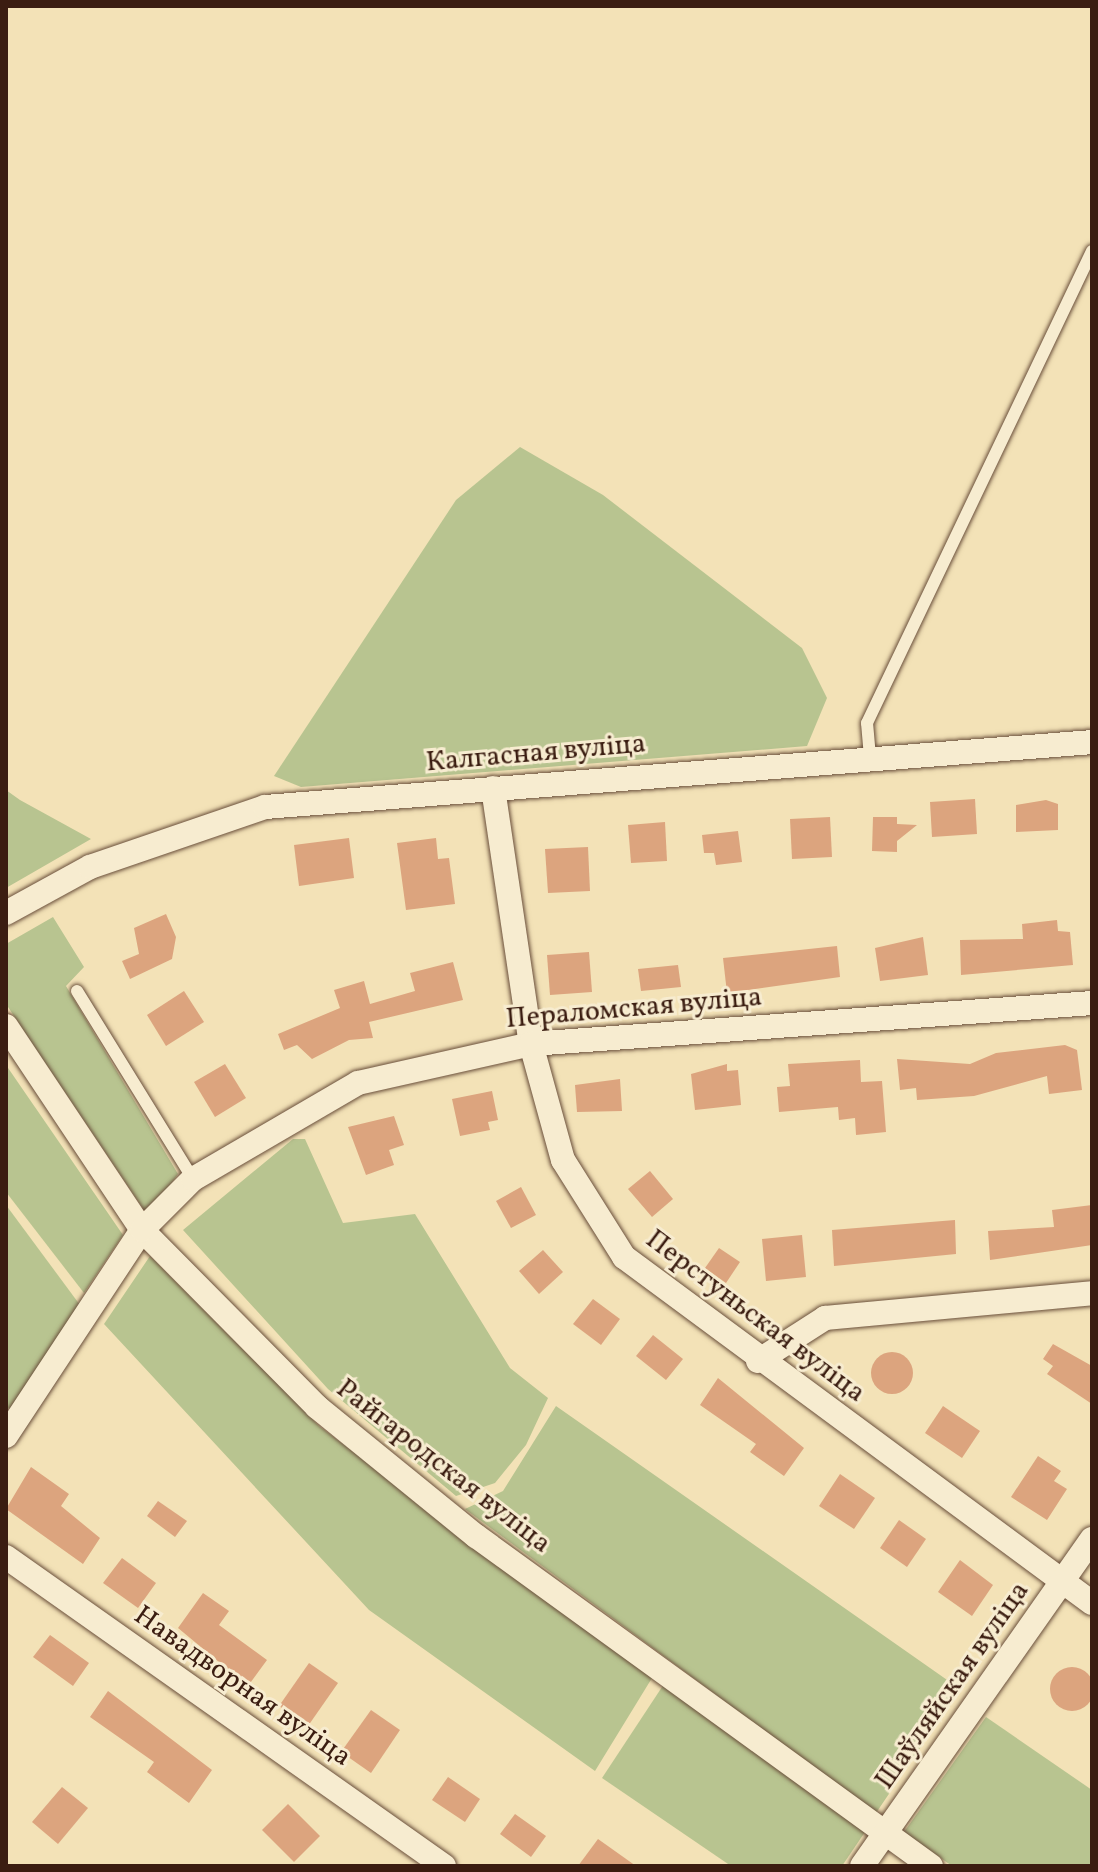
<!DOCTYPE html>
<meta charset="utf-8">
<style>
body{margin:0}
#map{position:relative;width:1098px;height:1872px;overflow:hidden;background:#f3e2b7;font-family:Vollkorn,serif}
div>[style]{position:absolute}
.green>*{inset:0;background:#b8c490}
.building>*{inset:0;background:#dca47e}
.round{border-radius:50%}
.roads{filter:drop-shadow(0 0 2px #694e3a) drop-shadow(0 0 2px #694e3a)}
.lane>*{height:12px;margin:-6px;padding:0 6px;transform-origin:6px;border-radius:6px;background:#f7ecd0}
.street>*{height:24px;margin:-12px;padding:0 12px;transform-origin:12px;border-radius:12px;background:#f7ecd0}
span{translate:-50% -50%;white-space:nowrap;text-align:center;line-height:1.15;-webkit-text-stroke:6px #f7ecd0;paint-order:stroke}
.street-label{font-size:28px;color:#3b1d11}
.frame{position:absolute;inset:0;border:8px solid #3b1d11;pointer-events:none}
</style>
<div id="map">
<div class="green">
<div style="clip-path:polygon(520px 447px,603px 495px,802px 648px,827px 698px,807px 746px,301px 787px,274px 776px,456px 500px)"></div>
<div style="clip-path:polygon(6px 790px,20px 800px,91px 839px,6px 888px)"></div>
<div style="clip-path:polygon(53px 917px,84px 967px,66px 986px,178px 1174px,148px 1216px,6px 1004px,6px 944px)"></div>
<div style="clip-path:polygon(6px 1065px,123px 1235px,84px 1293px,6px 1192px)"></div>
<div style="clip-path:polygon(293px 1139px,305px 1139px,343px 1223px,415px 1214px,510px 1368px,548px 1398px,526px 1445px,495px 1483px,456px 1496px,328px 1389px,183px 1230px)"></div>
<div style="clip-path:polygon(6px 1205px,80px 1305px,10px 1409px,6px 1406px)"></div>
<div style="clip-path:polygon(150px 1256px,319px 1426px,652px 1678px,595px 1771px,369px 1610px,104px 1324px)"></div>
<div style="clip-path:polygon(556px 1406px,960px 1689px,876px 1813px,465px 1509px,503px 1491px)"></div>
<div style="clip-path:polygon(664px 1684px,865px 1832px,842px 1866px,731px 1866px,602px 1778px)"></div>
<div style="clip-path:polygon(986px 1717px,1092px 1790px,1092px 1866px,952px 1866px,904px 1832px)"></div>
</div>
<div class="building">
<div style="clip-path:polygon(975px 799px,977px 834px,932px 837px,930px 802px)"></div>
<div style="clip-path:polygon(1046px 800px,1058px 804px,1058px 830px,1016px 832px,1016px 805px)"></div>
<div style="clip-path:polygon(830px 817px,832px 857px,792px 859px,790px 819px)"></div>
<div style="clip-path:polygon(873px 817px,897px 817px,897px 824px,917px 825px,897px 841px,897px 852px,872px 851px)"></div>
<div style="clip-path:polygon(665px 822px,667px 861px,631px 863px,628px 825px)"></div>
<div style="clip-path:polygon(738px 831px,742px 862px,716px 865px,714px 853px,704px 853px,702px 835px)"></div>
<div style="clip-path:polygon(349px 838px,354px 878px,299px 886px,294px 845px)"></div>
<div style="clip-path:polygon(436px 838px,438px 859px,449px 858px,455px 904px,406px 910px,397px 843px)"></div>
<div style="clip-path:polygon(588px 847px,590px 891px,548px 893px,545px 849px)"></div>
<div style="clip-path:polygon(166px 914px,176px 937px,172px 959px,130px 979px,122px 961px,139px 954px,134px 928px)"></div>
<div style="clip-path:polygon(1057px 920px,1058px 931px,1070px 932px,1073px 965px,961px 975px,960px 940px,1023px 939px,1022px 924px)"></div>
<div style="clip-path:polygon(923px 937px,928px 975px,880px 981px,875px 948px)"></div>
<div style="clip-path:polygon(837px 946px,840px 977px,727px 993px,723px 958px)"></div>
<div style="clip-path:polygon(589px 952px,592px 992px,550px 995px,547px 955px)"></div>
<div style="clip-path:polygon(453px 962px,463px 1000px,369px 1022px,373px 1038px,349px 1040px,312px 1059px,297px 1045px,284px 1050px,278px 1034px,340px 1008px,334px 990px,364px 981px,370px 1004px,415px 991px,410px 973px)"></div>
<div style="clip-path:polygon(678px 965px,681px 987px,641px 991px,638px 969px)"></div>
<div style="clip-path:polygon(184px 991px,204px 1022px,166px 1046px,147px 1015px)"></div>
<div style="clip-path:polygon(1065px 1045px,1077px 1050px,1082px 1090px,1049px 1094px,1047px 1076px,974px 1096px,917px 1100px,916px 1088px,900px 1090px,897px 1059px,970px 1064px,996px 1053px)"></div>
<div style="clip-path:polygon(860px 1060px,861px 1082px,882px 1081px,886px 1132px,856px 1135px,855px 1118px,839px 1120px,838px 1107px,779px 1112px,777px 1087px,790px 1086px,788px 1064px)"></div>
<div style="clip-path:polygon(225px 1064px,246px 1098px,215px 1117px,194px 1082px)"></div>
<div style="clip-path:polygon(727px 1064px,727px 1071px,738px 1070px,741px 1105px,695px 1110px,691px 1074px)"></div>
<div style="clip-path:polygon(620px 1079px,622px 1111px,577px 1112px,575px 1085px)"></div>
<div style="clip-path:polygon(492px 1091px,498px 1120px,488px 1122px,490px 1130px,460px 1136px,452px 1099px)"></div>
<div style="clip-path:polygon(394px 1116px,404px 1145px,389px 1150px,394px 1165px,366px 1175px,348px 1127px)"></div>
<div style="clip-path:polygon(650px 1171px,673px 1199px,652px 1217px,628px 1189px)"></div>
<div style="clip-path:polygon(521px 1187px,536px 1215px,511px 1228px,496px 1201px)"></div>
<div style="clip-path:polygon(1092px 1205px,1092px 1245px,990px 1260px,988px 1231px,1054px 1227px,1052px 1210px)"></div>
<div style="clip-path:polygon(955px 1220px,956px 1254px,834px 1266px,832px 1230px)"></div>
<div style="clip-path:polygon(802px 1235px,806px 1277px,766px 1281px,762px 1239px)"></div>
<div style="clip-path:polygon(719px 1248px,740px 1262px,726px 1283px,705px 1268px)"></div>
<div style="clip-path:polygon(543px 1250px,563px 1272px,539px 1294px,519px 1271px)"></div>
<div style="clip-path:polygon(593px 1299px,620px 1319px,601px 1345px,573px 1324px)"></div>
<div style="clip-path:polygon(653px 1335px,683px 1359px,666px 1380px,636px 1356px)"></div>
<div style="clip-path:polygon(1053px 1344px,1092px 1366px,1092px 1404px,1047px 1374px,1053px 1366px,1043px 1359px)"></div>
<div class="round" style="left:871px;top:1352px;width:42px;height:42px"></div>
<div style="clip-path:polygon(718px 1378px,804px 1448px,784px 1476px,750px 1452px,756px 1444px,700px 1405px)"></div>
<div style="clip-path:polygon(943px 1406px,980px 1431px,962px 1458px,925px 1433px)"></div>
<div style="clip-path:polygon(1038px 1456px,1061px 1471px,1054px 1481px,1067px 1489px,1047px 1520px,1011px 1497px)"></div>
<div style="clip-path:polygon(31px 1467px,69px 1494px,61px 1506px,100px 1538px,83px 1564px,6px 1509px)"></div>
<div style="clip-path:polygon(840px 1474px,875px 1498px,854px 1529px,819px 1506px)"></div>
<div style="clip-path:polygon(158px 1501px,187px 1521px,175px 1537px,147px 1516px)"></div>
<div style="clip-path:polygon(899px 1520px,926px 1539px,907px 1567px,880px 1548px)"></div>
<div style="clip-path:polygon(122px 1558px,156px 1583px,138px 1608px,103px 1583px)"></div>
<div style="clip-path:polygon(960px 1560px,993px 1585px,972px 1616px,938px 1592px)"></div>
<div style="clip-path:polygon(203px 1593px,229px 1611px,219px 1625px,267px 1660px,248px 1686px,178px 1628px)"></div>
<div style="clip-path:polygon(50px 1635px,89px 1663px,73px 1686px,33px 1657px)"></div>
<div style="clip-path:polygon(309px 1663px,338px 1683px,308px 1726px,279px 1706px)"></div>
<div class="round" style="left:1050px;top:1667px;width:44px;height:44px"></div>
<div style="clip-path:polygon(108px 1691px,212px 1770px,189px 1803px,147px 1772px,154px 1762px,90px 1717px)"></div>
<div style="clip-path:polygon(371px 1710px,400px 1730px,371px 1773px,341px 1752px)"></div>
<div style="clip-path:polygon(448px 1777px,480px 1799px,465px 1822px,432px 1800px)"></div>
<div style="clip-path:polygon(62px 1787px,88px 1808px,58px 1844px,32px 1822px)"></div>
<div style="clip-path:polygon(288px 1804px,320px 1836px,294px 1862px,262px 1830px)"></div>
<div style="clip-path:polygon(515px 1814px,546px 1836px,531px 1857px,500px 1834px)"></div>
<div style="clip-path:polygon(598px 1839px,636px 1866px,578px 1866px)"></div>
</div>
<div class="roads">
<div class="lane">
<div style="left:870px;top:757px;width:34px;rotate:-95deg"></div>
<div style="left:867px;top:723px;width:523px;rotate:-64.51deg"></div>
<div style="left:77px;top:991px;width:221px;rotate:58.3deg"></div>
</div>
<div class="street">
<div style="left:493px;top:788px;width:259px;rotate:81.6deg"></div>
<div style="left:531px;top:1044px;width:120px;rotate:74.6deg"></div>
<div style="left:563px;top:1160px;width:115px;rotate:57.8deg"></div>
<div style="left:624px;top:1257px;width:582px;rotate:36.48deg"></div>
<div style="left:6px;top:913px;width:96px;rotate:-28.7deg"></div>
<div style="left:90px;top:867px;width:185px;rotate:-18.9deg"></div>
<div style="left:265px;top:807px;width:830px;rotate:-4.49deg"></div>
<div style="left:6px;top:1026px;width:245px;rotate:56.3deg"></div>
<div style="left:142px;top:1230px;width:249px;rotate:45.3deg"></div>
<div style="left:317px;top:1407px;width:205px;rotate:39.1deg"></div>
<div style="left:476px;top:1536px;width:562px;rotate:35.95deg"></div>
<div style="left:758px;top:1361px;width:80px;rotate:-32.7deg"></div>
<div style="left:825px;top:1318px;width:268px;rotate:-5.3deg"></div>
<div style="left:6px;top:1436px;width:247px;rotate:-56.6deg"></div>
<div style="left:142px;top:1230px;width:72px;rotate:-45deg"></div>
<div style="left:193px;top:1179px;width:191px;rotate:-30.2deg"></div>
<div style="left:358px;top:1083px;width:177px;rotate:-12.7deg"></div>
<div style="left:531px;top:1044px;width:562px;rotate:-4.18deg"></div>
<div style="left:6px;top:1557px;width:536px;rotate:35.2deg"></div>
<div style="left:862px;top:1866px;width:400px;rotate:-54.9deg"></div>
</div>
</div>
<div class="street-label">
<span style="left:536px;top:754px;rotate:-5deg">Калгасная вуліца</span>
<span style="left:634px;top:1009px;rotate:-5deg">Пераломская вуліца</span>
<span style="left:755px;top:1317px;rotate:37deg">Перстуньская вуліца</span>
<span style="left:443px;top:1467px;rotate:38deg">Райгародская вуліца</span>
<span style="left:953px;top:1686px;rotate:-55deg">Шаўляйская вуліца</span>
<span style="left:242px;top:1687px;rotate:35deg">Навадворная вуліца</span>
</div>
<div class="frame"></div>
</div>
